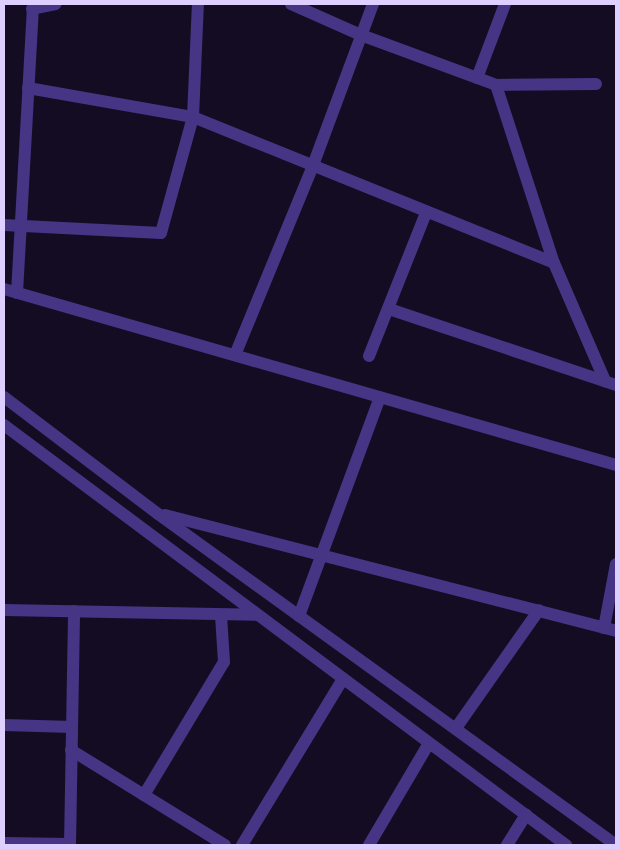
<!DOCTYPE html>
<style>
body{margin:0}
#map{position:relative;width:620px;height:849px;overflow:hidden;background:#140c23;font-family:Commissioner,sans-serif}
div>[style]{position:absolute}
.street>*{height:12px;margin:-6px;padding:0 6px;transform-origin:6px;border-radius:6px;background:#463585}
span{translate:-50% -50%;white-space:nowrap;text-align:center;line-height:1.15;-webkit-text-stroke:4.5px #140c23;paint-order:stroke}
.frame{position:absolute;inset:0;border:5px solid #ddcfff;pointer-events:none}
</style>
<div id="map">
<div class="street">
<div style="left:291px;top:4px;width:77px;rotate:23.9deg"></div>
<div style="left:361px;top:35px;width:144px;rotate:20.3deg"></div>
<div style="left:496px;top:85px;width:100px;rotate:-0.6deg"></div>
<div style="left:32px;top:9px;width:24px;rotate:-12deg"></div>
<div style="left:477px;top:78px;width:79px;rotate:-69.3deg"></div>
<div style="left:496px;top:85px;width:187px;rotate:72deg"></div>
<div style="left:554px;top:263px;width:129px;rotate:66.6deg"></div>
<div style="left:28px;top:88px;width:168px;rotate:10deg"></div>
<div style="left:193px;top:117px;width:389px;rotate:22deg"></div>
<div style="left:4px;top:225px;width:157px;rotate:2.9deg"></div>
<div style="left:161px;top:233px;width:120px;rotate:-74.6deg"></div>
<div style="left:193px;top:117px;width:113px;rotate:-87.5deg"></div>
<div style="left:4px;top:289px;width:637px;rotate:16.04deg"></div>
<div style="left:17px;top:293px;width:289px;rotate:-86.8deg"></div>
<div style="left:389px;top:309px;width:239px;rotate:18.5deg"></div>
<div style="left:235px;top:355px;width:202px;rotate:-67.6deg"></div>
<div style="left:312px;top:168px;width:175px;rotate:-69.6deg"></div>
<div style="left:369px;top:356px;width:154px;rotate:-68.3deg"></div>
<div style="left:4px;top:397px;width:193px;rotate:37.2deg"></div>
<div style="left:158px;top:514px;width:565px;rotate:35.86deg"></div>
<div style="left:4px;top:425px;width:702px;rotate:36.77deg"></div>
<div style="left:165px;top:515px;width:466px;rotate:14.4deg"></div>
<div style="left:4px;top:610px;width:254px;rotate:1.1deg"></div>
<div style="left:299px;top:616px;width:233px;rotate:-69.7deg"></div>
<div style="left:604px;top:628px;width:65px;rotate:-79.4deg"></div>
<div style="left:4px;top:725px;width:68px;rotate:1.7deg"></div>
<div style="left:456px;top:728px;width:144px;rotate:-54.9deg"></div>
<div style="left:71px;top:750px;width:181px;rotate:31.7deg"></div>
<div style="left:144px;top:795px;width:155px;rotate:-59deg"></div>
<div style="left:224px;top:662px;width:47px;rotate:-93.7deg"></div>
<div style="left:4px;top:843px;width:66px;rotate:0.9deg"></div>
<div style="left:70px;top:845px;width:234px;rotate:-89deg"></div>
<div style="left:242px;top:845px;width:194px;rotate:-58.7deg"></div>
<div style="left:369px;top:845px;width:118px;rotate:-59.5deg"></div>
<div style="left:507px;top:845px;width:36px;rotate:-58deg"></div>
</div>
<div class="frame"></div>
</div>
